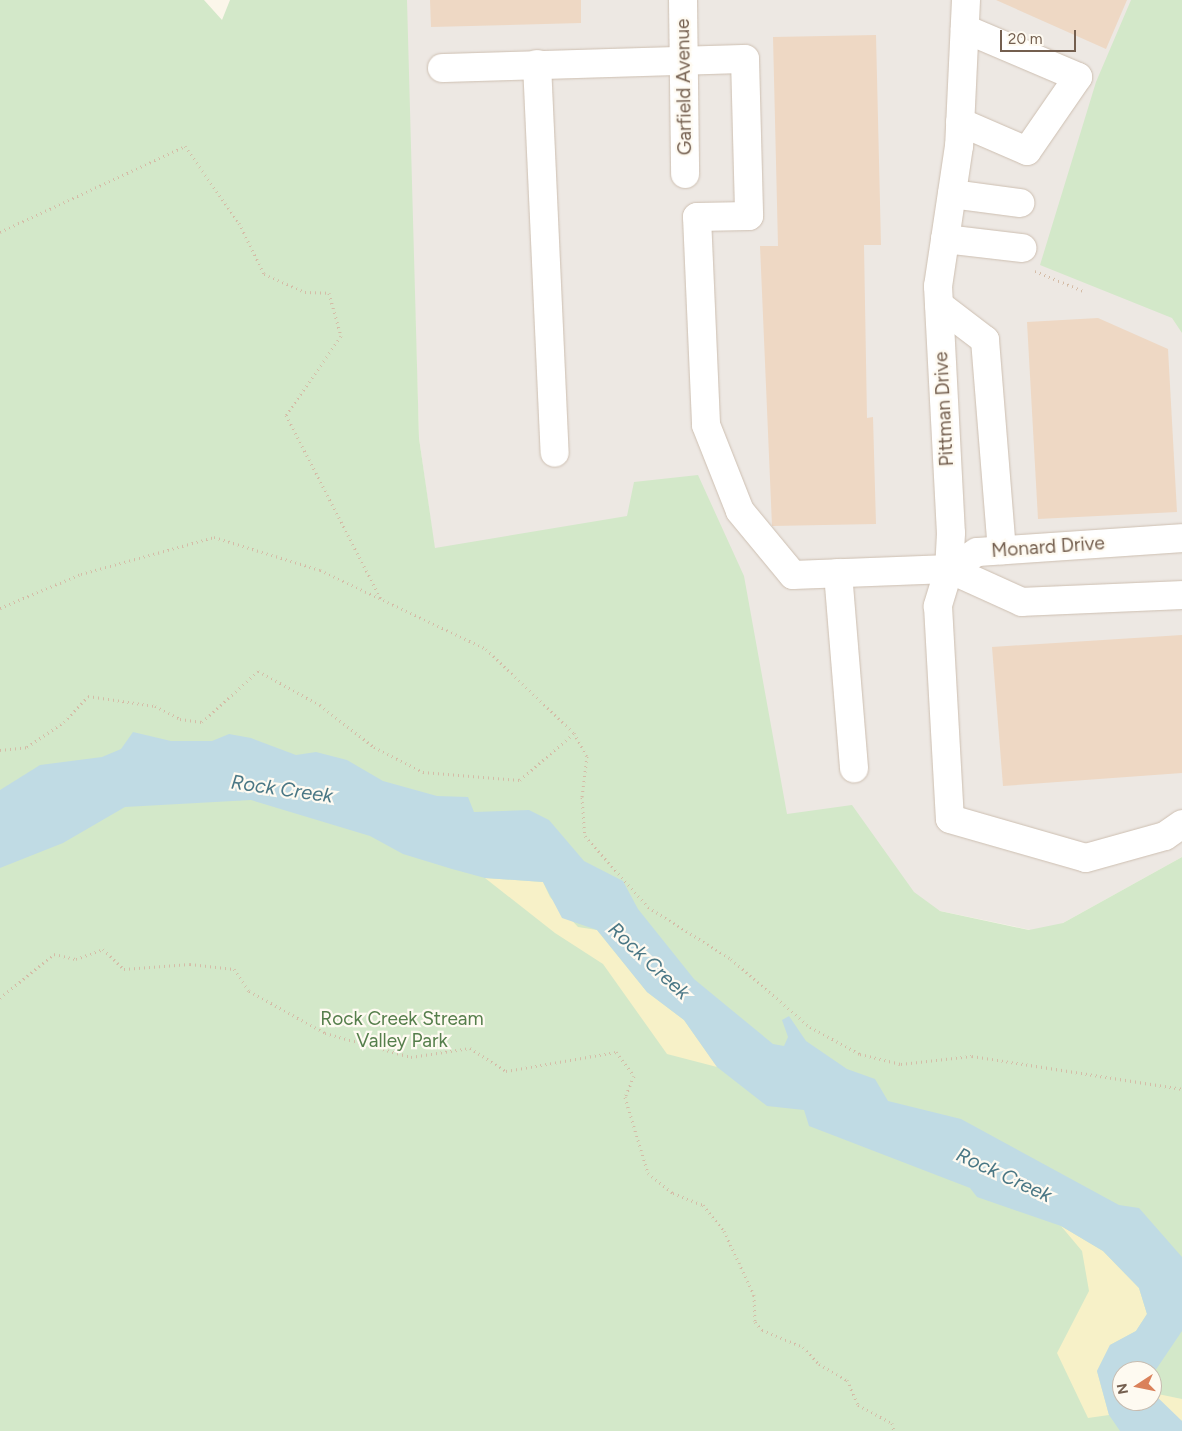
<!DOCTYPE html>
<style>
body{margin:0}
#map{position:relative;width:1182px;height:1431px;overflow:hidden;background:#fbf6ea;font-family:Figtree,sans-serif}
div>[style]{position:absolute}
.industrial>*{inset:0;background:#ede8e3}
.green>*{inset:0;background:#d3e8c9}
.sand>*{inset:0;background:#f7f1c8}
.water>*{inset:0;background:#c0dbe4}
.building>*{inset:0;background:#eed8c4}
.path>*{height:3px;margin-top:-1.5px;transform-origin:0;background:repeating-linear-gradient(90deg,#d4bca7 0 1px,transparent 0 5px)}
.roads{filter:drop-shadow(0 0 1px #cdbfb1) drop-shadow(0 0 1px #cdbfb1)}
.minor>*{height:28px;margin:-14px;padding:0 14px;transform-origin:14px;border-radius:14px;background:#fff}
span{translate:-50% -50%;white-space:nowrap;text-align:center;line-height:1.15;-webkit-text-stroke:4.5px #fefaf1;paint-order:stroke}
.street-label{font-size:19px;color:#745f4f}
.park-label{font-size:19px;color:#557e4b}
.water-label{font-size:20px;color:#4a7785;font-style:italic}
.north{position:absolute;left:1112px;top:1361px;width:50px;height:50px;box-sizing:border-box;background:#fefaf1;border:1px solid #c7bcb0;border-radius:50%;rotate:259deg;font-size:14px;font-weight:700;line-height:20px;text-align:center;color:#745f4f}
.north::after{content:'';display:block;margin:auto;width:18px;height:22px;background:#da815a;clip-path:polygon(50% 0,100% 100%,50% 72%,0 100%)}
.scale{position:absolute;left:1000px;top:30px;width:76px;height:22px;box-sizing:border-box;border:2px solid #745f4f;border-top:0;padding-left:6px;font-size:15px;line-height:18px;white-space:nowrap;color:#745f4f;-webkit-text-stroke:4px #fefaf1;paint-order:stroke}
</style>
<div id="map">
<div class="industrial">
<div style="clip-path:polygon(405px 0,1182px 0,1182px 857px,1045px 933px,773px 876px,435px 552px,419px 438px)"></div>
</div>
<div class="green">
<div style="clip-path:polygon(evenodd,0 0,204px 0,222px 20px,230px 0,407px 0,419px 438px,435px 548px,627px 516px,634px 482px,698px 475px,744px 576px,787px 814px,852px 805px,914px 892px,940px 911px,1029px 930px,1063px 923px,1182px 857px,1182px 1431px,0 1431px,0 0,1122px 1371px,1152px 1371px,1152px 1401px,1122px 1401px,1122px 1371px)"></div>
<div style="clip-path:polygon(1131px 0,1182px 0,1182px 333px,1172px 318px,1040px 265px,1096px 82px)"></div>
</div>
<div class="sand">
<div style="clip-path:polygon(485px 878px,543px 882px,550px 897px,578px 927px,597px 930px,647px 992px,684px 1020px,717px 1067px,667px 1054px,603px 964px,555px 933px)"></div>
<div style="clip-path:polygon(1061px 1226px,1103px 1251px,1139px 1288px,1147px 1314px,1136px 1331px,1110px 1345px,1097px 1371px,1109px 1415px,1088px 1418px,1057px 1353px,1089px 1291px,1082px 1251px)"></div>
<div style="clip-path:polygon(1153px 1393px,1182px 1399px,1182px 1421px,1174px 1419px)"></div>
</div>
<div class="water">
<div style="clip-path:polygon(evenodd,133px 732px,171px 741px,212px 741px,229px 734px,251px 738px,296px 755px,316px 752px,347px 760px,383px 781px,437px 796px,468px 797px,474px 812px,529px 810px,549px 820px,584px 861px,623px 881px,638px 909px,694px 979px,773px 1044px,784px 1046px,788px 1037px,782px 1020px,789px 1016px,806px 1041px,847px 1069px,875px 1079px,888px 1101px,961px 1119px,1119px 1205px,1139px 1208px,1182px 1257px,1182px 1331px,1155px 1371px,1153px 1393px,1182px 1421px,1182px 1431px,1120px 1431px,1109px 1415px,1097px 1371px,1110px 1345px,1136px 1331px,1147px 1314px,1139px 1288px,1103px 1251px,1061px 1226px,977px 1197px,970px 1188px,809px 1126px,804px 1110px,767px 1106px,717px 1067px,684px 1020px,647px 992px,597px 930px,562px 918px,543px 882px,485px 878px,452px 869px,403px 854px,370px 836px,251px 800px,125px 807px,63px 843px,0 868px,0 790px,40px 765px,102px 757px,121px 749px,133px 732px,1122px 1371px,1152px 1371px,1152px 1401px,1122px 1401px,1122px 1371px)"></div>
</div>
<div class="building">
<div style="clip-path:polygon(430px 0,581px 0,581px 23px,431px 27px)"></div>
<div style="clip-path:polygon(996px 0,1127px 0,1106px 49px)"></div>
<div style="clip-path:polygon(876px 35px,881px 245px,864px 245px,867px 418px,873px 417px,876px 524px,772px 526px,760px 246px,778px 246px,773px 37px)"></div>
<div style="clip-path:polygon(1098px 318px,1168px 349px,1177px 512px,1038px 519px,1027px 322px)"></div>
<div style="clip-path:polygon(1182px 635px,1182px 773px,1003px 786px,992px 647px)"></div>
</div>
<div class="path">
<div style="left:0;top:232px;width:204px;rotate:-24.9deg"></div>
<div style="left:185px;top:146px;width:94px;rotate:55deg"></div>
<div style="left:239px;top:223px;width:57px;rotate:63.9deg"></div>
<div style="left:264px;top:274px;width:45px;rotate:23.7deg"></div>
<div style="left:305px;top:292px;width:24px;rotate:2deg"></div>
<div style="left:329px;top:293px;width:45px;rotate:74.4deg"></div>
<div style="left:341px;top:336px;width:96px;rotate:124.8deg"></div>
<div style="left:286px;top:415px;width:207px;rotate:62.7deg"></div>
<div style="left:1035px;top:271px;width:52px;rotate:22.6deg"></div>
<div style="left:0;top:608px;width:88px;rotate:-22.8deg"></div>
<div style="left:81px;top:574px;width:138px;rotate:-15.5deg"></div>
<div style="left:214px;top:537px;width:111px;rotate:17.3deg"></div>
<div style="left:320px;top:570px;width:184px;rotate:25.4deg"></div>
<div style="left:486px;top:649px;width:122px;rotate:43.7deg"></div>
<div style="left:0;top:750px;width:27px;rotate:-6deg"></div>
<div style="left:27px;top:747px;width:45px;rotate:-34deg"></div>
<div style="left:64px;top:722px;width:35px;rotate:-47deg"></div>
<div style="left:88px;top:696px;width:68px;rotate:8.5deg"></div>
<div style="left:155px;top:706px;width:28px;rotate:27deg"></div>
<div style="left:180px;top:719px;width:22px;rotate:8deg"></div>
<div style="left:202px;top:722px;width:76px;rotate:-42.3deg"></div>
<div style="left:258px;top:671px;width:71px;rotate:28.7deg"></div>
<div style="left:320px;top:705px;width:68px;rotate:37.9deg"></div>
<div style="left:374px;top:747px;width:55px;rotate:27deg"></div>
<div style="left:423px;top:772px;width:97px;rotate:4.7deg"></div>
<div style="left:520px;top:780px;width:72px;rotate:-41deg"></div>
<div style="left:574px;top:733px;width:26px;rotate:61deg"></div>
<div style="left:587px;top:756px;width:41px;rotate:97deg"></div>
<div style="left:582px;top:797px;width:39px;rotate:86deg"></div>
<div style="left:585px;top:836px;width:95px;rotate:48.4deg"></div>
<div style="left:648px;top:907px;width:98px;rotate:32.1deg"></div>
<div style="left:731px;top:959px;width:104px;rotate:40.7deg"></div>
<div style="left:810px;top:1027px;width:57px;rotate:28.4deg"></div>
<div style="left:860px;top:1054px;width:42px;rotate:13.7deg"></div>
<div style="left:901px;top:1064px;width:71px;rotate:-6.4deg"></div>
<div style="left:972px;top:1056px;width:213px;rotate:8.9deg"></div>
<div style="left:0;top:998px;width:70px;rotate:-39.2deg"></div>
<div style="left:54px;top:954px;width:23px;rotate:13deg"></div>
<div style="left:76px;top:959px;width:29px;rotate:-20deg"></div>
<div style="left:103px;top:949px;width:29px;rotate:44deg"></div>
<div style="left:124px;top:969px;width:66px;rotate:-4.3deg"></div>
<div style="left:190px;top:964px;width:44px;rotate:6.5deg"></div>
<div style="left:234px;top:969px;width:27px;rotate:56deg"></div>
<div style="left:249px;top:991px;width:87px;rotate:28.9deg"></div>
<div style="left:325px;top:1033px;width:89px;rotate:15.6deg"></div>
<div style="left:411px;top:1057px;width:60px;rotate:-8.7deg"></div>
<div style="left:470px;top:1048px;width:43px;rotate:32.6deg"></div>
<div style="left:506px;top:1071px;width:112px;rotate:-9.8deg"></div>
<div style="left:616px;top:1052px;width:30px;rotate:53deg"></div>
<div style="left:634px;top:1076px;width:23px;rotate:113deg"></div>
<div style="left:625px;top:1097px;width:79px;rotate:73.2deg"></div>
<div style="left:648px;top:1173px;width:32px;rotate:39deg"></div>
<div style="left:673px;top:1193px;width:32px;rotate:22deg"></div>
<div style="left:703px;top:1205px;width:33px;rotate:51deg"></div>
<div style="left:724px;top:1231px;width:71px;rotate:64.9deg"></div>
<div style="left:754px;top:1295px;width:27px;rotate:88deg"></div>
<div style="left:755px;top:1322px;width:11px;rotate:49deg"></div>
<div style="left:762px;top:1330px;width:44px;rotate:22.5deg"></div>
<div style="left:803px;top:1347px;width:23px;rotate:47deg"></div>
<div style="left:819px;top:1364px;width:32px;rotate:30deg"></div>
<div style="left:847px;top:1380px;width:27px;rotate:66deg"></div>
<div style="left:858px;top:1405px;width:38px;rotate:28deg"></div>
<div style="left:892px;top:1423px;width:8px;rotate:76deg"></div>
</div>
<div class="roads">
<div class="minor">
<div style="left:683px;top:0;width:174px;rotate:89.3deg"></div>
<div style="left:966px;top:0;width:146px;rotate:92.7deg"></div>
<div style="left:959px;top:146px;width:142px;rotate:98.5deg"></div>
<div style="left:938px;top:286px;width:247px;rotate:87deg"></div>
<div style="left:951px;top:533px;width:36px;rotate:93deg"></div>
<div style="left:949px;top:569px;width:39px;rotate:107deg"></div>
<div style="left:938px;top:606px;width:213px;rotate:86.8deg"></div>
<div style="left:950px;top:819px;width:141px;rotate:16deg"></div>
<div style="left:1086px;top:858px;width:82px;rotate:-15.6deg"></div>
<div style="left:1165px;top:836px;width:21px;rotate:-35deg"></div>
<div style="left:537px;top:64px;width:389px;rotate:87.4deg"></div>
<div style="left:442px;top:68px;width:303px;rotate:-1.7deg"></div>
<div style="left:745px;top:59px;width:157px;rotate:88.5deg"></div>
<div style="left:749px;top:216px;width:52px;rotate:178.9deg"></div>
<div style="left:697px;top:217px;width:208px;rotate:87.5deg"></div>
<div style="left:706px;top:425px;width:92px;rotate:68.4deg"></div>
<div style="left:740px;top:511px;width:83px;rotate:50.4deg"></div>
<div style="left:793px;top:575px;width:156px;rotate:-2.2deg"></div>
<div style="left:949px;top:569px;width:80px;rotate:24.3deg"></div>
<div style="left:1022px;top:602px;width:160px;rotate:-2.5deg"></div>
<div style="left:960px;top:122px;width:73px;rotate:23.4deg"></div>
<div style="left:1027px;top:151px;width:90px;rotate:-55.4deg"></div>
<div style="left:1078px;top:77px;width:123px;rotate:-157deg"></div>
<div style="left:952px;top:194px;width:69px;rotate:7.5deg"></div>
<div style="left:945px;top:239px;width:78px;rotate:6.7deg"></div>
<div style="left:939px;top:305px;width:58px;rotate:37.3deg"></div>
<div style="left:985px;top:340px;width:211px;rotate:85.4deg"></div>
<div style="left:949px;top:569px;width:33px;rotate:-31deg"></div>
<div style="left:977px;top:552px;width:205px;rotate:-3.9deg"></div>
<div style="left:838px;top:573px;width:196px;rotate:85.3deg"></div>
</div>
</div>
<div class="street-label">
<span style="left:684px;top:87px;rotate:-91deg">Garfield Avenue</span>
<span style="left:944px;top:409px;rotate:-93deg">Pittman Drive</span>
<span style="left:1048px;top:547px;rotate:-4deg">Monard Drive</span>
</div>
<div class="park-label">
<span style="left:402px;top:1030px">Rock Creek Stream<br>Valley Park</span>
</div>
<div class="water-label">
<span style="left:282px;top:789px;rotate:8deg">Rock Creek</span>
<span style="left:649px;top:961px;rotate:43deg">Rock Creek</span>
<span style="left:1004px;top:1175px;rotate:25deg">Rock Creek</span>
</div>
<div class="north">N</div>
<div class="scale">20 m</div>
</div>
